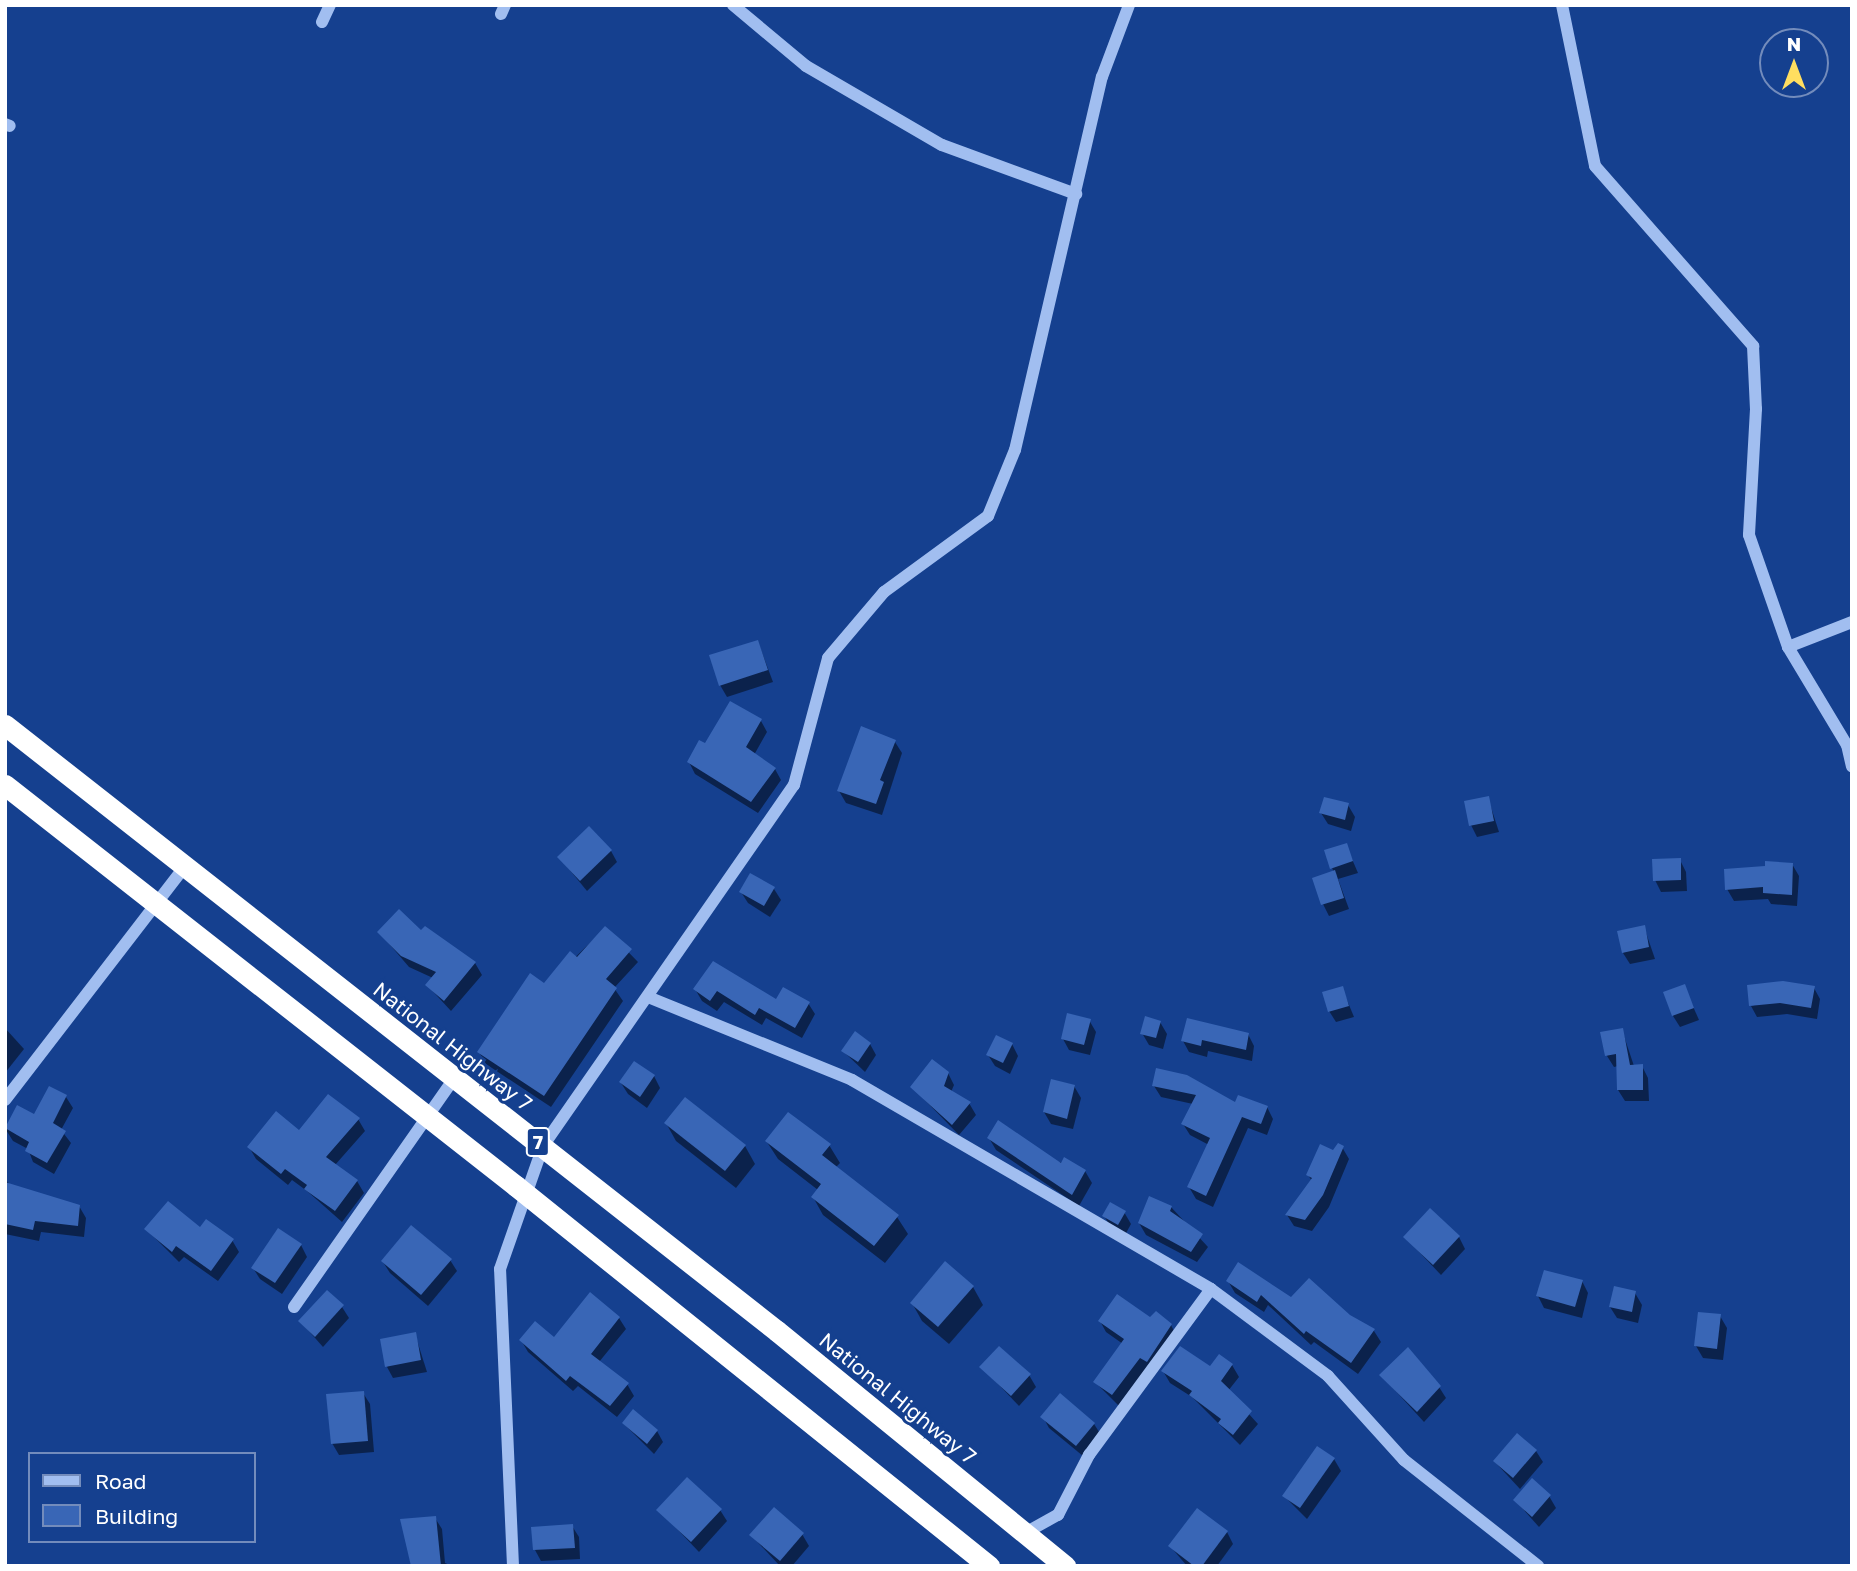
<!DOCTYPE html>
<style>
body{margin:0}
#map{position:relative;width:1857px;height:1571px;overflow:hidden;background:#15408f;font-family:"Golos Text",sans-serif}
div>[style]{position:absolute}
.shadow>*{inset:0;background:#0007}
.building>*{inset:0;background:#3966b6}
.minor>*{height:12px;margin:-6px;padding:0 6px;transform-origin:6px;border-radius:6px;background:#a1bef0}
.highway>*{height:21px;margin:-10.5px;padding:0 10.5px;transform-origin:10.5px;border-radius:10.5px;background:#fff}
span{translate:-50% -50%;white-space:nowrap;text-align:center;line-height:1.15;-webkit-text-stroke:6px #15408f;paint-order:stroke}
.shield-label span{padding:2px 5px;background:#15408f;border:2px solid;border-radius:5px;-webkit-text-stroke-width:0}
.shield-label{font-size:19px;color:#fff;font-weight:700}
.street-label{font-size:21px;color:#fff}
.frame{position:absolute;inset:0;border:7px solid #fff;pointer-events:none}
.legend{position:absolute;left:28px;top:1452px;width:228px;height:91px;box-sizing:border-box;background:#15408f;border:2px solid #738cbc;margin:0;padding:9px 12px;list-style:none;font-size:21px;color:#fff}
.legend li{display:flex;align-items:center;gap:14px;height:35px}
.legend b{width:35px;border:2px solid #738cbc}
.north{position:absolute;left:1759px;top:28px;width:70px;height:70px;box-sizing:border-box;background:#15408f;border:2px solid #738cbc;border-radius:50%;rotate:0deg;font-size:19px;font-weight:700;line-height:28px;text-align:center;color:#fff}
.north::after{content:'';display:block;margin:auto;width:24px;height:32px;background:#ffde60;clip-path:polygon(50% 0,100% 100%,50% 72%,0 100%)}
</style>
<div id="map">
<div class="shadow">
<div style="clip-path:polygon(758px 642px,773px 682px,727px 697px,720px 685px)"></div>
<div style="clip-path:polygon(761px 721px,767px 732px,754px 755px,775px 769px,781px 780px,758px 813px,695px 774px,689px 762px,706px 745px)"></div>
<div style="clip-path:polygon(895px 742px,902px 753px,882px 815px,846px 803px,839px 791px)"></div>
<div style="clip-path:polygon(1488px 798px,1499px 832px,1477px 837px,1471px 825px)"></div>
<div style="clip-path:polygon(1348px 805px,1355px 817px,1351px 831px,1328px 824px,1321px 813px)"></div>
<div style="clip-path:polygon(1346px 845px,1358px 873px,1338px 879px,1349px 909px,1329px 916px,1323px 904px,1334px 872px,1332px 868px)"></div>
<div style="clip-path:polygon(611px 851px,617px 862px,587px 891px,559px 857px)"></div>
<div style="clip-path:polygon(1680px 860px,1686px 872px,1687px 891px,1661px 892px,1655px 880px)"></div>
<div style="clip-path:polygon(1792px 864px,1799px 876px,1797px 906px,1771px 904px,1768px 899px,1734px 901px,1727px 889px)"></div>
<div style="clip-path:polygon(774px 889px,781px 900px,770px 917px,748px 903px,741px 892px)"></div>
<div style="clip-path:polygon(1644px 927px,1655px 959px,1630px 964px,1623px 953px)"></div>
<div style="clip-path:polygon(425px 928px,475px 963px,482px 975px,451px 1011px,427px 985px,433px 978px,409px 967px,379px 932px,421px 933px)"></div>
<div style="clip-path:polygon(605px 928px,638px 962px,614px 988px,623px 1001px,551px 1107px,486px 1064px,479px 1052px)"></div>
<div style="clip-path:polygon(714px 963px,777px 1001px,808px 1003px,815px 1014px,802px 1038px,766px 1018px,762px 1025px,724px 1002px,717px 1011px,702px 1001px,695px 989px)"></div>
<div style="clip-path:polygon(1684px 986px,1699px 1020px,1680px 1027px,1673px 1016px)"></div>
<div style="clip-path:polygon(1342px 988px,1354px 1017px,1336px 1022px,1329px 1011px)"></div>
<div style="clip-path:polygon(1814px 988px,1820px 999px,1817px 1019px,1787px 1014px,1757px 1017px,1751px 1006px)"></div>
<div style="clip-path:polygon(1089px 1020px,1096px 1032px,1090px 1055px,1069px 1050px,1063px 1039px)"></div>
<div style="clip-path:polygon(1160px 1022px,1167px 1034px,1163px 1049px,1149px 1045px,1142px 1033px)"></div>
<div style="clip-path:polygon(5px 1028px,24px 1049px,5px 1073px)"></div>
<div style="clip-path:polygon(1622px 1030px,1634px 1066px,1642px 1066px,1648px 1078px,1649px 1101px,1625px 1101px,1618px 1090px,1618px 1066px,1614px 1067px,1607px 1056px)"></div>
<div style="clip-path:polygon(1248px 1034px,1254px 1046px,1252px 1061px,1208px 1051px,1207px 1057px,1189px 1052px,1183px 1041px)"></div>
<div style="clip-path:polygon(870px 1044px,876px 1055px,865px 1072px,843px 1051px)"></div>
<div style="clip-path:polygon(1012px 1044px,1018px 1056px,1010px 1074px,995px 1066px,988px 1055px)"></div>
<div style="clip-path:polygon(1158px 1070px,1236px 1105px,1267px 1107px,1273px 1119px,1267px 1135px,1248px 1128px,1213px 1207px,1196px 1199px,1189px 1187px,1209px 1145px,1190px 1135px,1183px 1124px,1193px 1104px,1161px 1097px,1154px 1086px)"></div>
<div style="clip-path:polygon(948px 1073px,954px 1085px,951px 1092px,969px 1103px,976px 1115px,959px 1135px,912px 1087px)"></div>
<div style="clip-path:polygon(654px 1076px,660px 1088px,647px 1108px,628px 1094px,621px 1083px)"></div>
<div style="clip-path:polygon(1074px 1086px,1081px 1098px,1073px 1129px,1051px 1124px,1044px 1112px)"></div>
<div style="clip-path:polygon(66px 1097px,73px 1108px,61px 1130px,71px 1143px,54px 1174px,33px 1162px,28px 1149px,13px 1141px,6px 1130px,18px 1107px,35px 1116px)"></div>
<div style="clip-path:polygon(358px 1119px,365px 1131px,335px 1165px,357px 1181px,364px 1193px,342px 1222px,307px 1191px,292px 1180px,288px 1185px,256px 1159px,249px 1147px)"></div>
<div style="clip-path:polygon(666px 1123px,745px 1146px,755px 1164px,736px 1188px,676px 1141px)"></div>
<div style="clip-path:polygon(989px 1138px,1085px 1171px,1092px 1183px,1079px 1206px,996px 1150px)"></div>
<div style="clip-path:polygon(767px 1142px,829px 1145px,840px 1163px,835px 1168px,897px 1217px,908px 1234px,885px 1263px,823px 1215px,813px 1197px,818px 1190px,778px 1159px)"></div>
<div style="clip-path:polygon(1342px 1147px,1349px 1159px,1329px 1207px,1312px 1231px,1294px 1226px,1287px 1215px,1312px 1181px,1308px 1175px)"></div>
<div style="clip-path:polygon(5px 1179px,11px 1186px,79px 1206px,86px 1218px,84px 1237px,41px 1232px,39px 1241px,5px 1234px)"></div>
<div style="clip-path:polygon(1171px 1207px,1208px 1247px,1197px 1262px,1146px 1235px,1139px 1223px)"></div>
<div style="clip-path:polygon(1124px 1212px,1131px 1224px,1125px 1235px,1111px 1227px,1104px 1216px)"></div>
<div style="clip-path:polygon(147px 1230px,200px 1230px,232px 1240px,239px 1252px,218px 1281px,184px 1257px,179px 1262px)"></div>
<div style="clip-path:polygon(1405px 1237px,1459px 1237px,1465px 1249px,1441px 1275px)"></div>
<div style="clip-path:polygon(301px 1245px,307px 1257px,282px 1294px,260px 1279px,253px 1268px)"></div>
<div style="clip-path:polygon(450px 1260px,457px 1271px,428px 1306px,390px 1273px,383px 1262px)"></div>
<div style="clip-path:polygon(1228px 1281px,1349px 1317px,1374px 1331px,1381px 1342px,1358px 1374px,1314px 1342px,1311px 1345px,1268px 1305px,1264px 1312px,1235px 1293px)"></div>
<div style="clip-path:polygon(1582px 1281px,1588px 1293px,1582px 1318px,1544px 1308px,1538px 1296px)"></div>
<div style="clip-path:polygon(973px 1287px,983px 1305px,949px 1344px,922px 1321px,912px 1303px)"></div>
<div style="clip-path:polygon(1635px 1293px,1642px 1305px,1638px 1323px,1617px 1318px,1610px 1307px)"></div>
<div style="clip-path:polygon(342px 1307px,349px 1318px,323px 1347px,300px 1321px)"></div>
<div style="clip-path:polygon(1720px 1316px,1727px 1328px,1723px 1360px,1703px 1358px,1696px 1346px)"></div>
<div style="clip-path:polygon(619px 1318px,626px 1329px,599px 1362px,627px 1384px,634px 1396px,617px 1417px,578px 1386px,573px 1391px,528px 1352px,521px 1340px,554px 1339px)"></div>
<div style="clip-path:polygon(1151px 1320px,1171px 1325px,1177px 1337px,1119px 1406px,1095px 1382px,1123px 1344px,1106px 1332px,1100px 1321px)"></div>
<div style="clip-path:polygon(415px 1334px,427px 1372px,393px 1378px,387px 1367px)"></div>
<div style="clip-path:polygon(1232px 1365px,1239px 1377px,1228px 1391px,1258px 1424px,1240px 1445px,1192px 1397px,1170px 1383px,1163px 1371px)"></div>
<div style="clip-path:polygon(982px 1367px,1029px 1375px,1036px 1387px,1019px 1406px)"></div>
<div style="clip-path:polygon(1381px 1375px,1439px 1387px,1446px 1398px,1424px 1422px)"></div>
<div style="clip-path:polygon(363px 1393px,370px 1404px,374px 1452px,339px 1455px,332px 1443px)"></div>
<div style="clip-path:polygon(1043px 1417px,1094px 1424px,1101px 1435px,1083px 1456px,1049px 1428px)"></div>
<div style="clip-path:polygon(624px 1424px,657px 1431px,663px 1442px,654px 1454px)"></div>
<div style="clip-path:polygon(1536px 1451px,1543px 1462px,1520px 1489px,1495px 1462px)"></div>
<div style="clip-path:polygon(1334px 1459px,1341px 1471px,1307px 1519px,1284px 1496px)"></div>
<div style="clip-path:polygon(1549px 1496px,1556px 1508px,1539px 1527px,1515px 1500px)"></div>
<div style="clip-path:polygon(659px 1510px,720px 1510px,727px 1521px,699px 1552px)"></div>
<div style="clip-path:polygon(435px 1518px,442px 1529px,445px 1563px,452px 1566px,413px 1566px,402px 1521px)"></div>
<div style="clip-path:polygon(572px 1526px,579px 1537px,580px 1559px,541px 1561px,535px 1550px)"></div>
<div style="clip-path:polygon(1227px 1532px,1233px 1544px,1217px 1566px,1187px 1566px,1170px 1546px)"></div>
<div style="clip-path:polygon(802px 1534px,809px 1546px,792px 1566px,780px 1566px,751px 1535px)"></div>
</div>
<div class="building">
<div style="clip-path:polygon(758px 640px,768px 670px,719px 686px,709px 655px)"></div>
<div style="clip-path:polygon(730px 701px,762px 719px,746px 747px,776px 768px,751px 802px,687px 762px,699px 740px,705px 743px)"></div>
<div style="clip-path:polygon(861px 726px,896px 740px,880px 780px,884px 782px,876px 804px,837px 791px)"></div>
<div style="clip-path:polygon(1489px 796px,1494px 821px,1469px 826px,1464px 801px)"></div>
<div style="clip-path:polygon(1324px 797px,1349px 803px,1345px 820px,1319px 813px)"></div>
<div style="clip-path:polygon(589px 826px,612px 850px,580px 881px,557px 857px)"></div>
<div style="clip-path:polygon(1347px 843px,1353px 861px,1330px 869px,1324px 850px)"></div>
<div style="clip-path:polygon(1681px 858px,1681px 880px,1653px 881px,1652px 859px)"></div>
<div style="clip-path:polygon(1765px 861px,1793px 863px,1792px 895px,1763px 893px,1763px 887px,1725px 890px,1724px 869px,1765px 866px)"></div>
<div style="clip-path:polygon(1335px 870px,1344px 898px,1321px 905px,1312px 878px)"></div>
<div style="clip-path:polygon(750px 873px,775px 887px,764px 906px,739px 892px)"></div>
<div style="clip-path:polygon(399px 909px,421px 930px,425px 926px,476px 962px,444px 1001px,425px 985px,436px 972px,401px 956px,377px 932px)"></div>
<div style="clip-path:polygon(1645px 925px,1649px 947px,1622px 953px,1617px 931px)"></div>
<div style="clip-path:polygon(605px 926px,632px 949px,606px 979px,617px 988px,544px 1096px,477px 1052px,530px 973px,544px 983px,570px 951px,577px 957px)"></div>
<div style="clip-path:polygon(713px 961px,776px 999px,783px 987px,810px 1002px,795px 1028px,759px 1008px,755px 1015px,717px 991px,710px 1001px,693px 989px)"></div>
<div style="clip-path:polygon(1783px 981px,1815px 986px,1811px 1008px,1780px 1003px,1749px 1006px,1747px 985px)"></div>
<div style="clip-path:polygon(1685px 984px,1694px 1008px,1672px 1016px,1663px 992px)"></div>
<div style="clip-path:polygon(1343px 986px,1349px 1006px,1328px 1012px,1322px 992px)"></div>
<div style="clip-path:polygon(1067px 1013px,1091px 1019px,1084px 1045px,1061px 1039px)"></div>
<div style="clip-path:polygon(1145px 1016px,1161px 1021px,1156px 1038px,1140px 1034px)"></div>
<div style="clip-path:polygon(1187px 1018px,1249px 1033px,1246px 1050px,1202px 1040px,1201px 1046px,1181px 1041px)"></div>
<div style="clip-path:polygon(1623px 1028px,1630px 1065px,1643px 1064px,1643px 1090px,1617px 1090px,1616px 1054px,1605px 1056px,1600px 1032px)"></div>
<div style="clip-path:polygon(855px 1031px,871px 1043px,858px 1062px,841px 1051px)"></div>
<div style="clip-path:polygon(996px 1035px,1013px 1043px,1003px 1063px,986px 1055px)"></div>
<div style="clip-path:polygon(932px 1059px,949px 1072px,944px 1086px,971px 1102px,952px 1125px,910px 1087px)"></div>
<div style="clip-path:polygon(634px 1061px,655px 1075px,640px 1097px,619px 1082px)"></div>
<div style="clip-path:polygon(1156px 1068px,1187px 1075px,1235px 1102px,1238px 1095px,1268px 1106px,1261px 1124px,1242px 1117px,1206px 1196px,1187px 1187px,1210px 1138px,1181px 1124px,1196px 1095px,1152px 1086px)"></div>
<div style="clip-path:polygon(1051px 1079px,1075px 1085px,1067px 1119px,1043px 1112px)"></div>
<div style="clip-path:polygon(49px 1086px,67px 1095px,53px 1123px,66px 1131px,47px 1163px,25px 1151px,29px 1142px,5px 1128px,17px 1105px,34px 1114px)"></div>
<div style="clip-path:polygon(328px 1094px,360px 1118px,326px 1157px,358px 1180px,335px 1211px,304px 1189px,307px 1185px,285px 1169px,281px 1174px,247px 1147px,276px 1111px,299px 1130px)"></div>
<div style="clip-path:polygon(685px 1097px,746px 1145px,725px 1171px,664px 1123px)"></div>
<div style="clip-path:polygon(788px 1112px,831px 1144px,822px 1155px,899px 1215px,874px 1246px,811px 1197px,821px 1184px,765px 1141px)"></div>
<div style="clip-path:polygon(998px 1120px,1061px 1163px,1064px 1157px,1086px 1170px,1072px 1195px,987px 1138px)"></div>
<div style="clip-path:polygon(1338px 1143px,1344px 1146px,1323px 1195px,1305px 1220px,1285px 1215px,1312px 1178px,1306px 1175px,1320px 1144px,1333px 1150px)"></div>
<div style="clip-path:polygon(5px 1182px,80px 1205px,78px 1226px,35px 1221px,33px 1230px,5px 1224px)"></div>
<div style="clip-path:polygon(1149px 1196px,1172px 1206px,1170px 1211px,1203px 1234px,1191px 1252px,1138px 1223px)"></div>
<div style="clip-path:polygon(168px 1201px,200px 1227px,206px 1219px,234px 1239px,211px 1271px,176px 1246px,172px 1252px,144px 1229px)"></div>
<div style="clip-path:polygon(1110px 1202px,1126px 1211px,1118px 1225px,1102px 1216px)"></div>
<div style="clip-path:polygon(1430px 1208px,1460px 1236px,1433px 1265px,1403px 1237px)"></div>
<div style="clip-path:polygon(411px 1225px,452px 1259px,421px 1295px,381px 1261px)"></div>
<div style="clip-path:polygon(278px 1228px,302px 1244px,275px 1283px,251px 1268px)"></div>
<div style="clip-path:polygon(945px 1261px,974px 1286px,938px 1327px,910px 1303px)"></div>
<div style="clip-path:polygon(1238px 1262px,1291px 1297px,1309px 1278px,1350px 1315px,1375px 1329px,1351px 1363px,1306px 1331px,1304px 1334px,1261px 1295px,1257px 1302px,1226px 1281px)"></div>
<div style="clip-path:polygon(1544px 1270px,1583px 1280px,1575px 1307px,1536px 1296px)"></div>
<div style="clip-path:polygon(1614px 1286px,1636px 1291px,1632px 1312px,1609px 1307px)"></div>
<div style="clip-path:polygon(327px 1290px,344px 1305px,315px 1337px,298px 1321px)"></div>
<div style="clip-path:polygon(590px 1292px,620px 1317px,591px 1354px,629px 1383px,610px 1406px,570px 1376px,566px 1381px,519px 1340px,535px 1321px,554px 1337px)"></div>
<div style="clip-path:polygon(1117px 1294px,1150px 1317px,1156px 1311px,1172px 1324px,1147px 1362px,1140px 1358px,1112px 1395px,1093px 1382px,1124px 1339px,1098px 1321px)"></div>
<div style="clip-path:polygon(1698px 1312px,1721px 1314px,1717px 1349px,1694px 1346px)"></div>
<div style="clip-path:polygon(416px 1332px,421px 1360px,385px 1367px,380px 1339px)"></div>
<div style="clip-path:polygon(999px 1346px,1031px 1374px,1011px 1396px,979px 1367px)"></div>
<div style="clip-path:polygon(1180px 1346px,1210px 1366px,1219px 1354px,1233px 1364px,1221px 1381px,1252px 1411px,1233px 1435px,1218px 1423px,1221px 1419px,1189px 1395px,1192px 1391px,1161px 1371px)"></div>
<div style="clip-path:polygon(1408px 1347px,1441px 1386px,1417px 1412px,1379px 1375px)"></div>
<div style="clip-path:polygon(364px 1391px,368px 1441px,331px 1444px,326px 1394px)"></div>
<div style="clip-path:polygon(1060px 1393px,1095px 1423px,1076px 1446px,1040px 1417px)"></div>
<div style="clip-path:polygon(633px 1409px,658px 1430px,647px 1444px,622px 1423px)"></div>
<div style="clip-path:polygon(1517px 1433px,1537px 1450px,1513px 1478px,1493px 1461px)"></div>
<div style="clip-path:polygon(1317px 1446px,1335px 1458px,1300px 1508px,1282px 1496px)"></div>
<div style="clip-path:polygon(687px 1477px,722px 1509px,691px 1542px,656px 1510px)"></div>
<div style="clip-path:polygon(1532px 1478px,1551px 1495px,1532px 1517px,1513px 1500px)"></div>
<div style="clip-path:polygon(774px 1507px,804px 1533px,780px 1561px,749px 1535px)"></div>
<div style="clip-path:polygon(1197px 1508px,1228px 1531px,1202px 1566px,1194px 1566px,1168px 1546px)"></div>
<div style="clip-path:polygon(436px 1516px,441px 1566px,411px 1566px,400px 1519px)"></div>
<div style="clip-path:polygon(573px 1524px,575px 1548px,533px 1550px,531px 1527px)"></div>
</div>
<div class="minor">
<div style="left:733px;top:5px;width:95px;rotate:39.9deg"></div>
<div style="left:806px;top:66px;width:157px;rotate:30.2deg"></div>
<div style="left:942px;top:145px;width:143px;rotate:20.1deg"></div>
<div style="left:1562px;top:5px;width:164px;rotate:78.4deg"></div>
<div style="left:1595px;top:166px;width:240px;rotate:48.7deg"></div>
<div style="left:1753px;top:346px;width:63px;rotate:87.3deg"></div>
<div style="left:1756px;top:409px;width:126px;rotate:93.2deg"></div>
<div style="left:1749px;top:535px;width:119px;rotate:70.8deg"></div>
<div style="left:1788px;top:647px;width:114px;rotate:59deg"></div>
<div style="left:1847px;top:745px;width:22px;rotate:77deg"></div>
<div style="left:501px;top:14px;width:10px;rotate:-66deg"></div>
<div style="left:322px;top:22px;width:19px;rotate:-65deg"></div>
<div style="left:5px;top:124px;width:5px;rotate:22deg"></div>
<div style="left:1788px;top:647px;width:69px;rotate:-21.3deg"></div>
<div style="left:648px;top:997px;width:220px;rotate:22.1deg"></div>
<div style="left:852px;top:1080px;width:415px;rotate:30.2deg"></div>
<div style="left:1211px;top:1289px;width:146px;rotate:36.6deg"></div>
<div style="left:1328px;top:1376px;width:113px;rotate:47.9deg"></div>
<div style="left:1404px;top:1460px;width:171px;rotate:38.3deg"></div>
<div style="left:5px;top:1100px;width:295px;rotate:-52.4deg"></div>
<div style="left:294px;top:1307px;width:281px;rotate:-55deg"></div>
<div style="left:1025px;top:1533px;width:38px;rotate:-29deg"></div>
<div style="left:1058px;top:1515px;width:68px;rotate:-62.7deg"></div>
<div style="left:1089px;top:1455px;width:206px;rotate:-53.7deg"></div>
<div style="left:513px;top:1566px;width:297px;rotate:-92.5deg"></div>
<div style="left:500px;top:1269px;width:130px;rotate:-70.7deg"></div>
<div style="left:543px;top:1146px;width:440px;rotate:-55.2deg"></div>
<div style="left:794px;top:785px;width:131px;rotate:-75deg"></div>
<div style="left:828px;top:658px;width:87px;rotate:-49.7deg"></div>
<div style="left:884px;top:592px;width:129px;rotate:-36.2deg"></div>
<div style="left:988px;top:516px;width:71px;rotate:-67.8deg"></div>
<div style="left:1015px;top:450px;width:383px;rotate:-76.9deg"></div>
<div style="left:1102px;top:77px;width:77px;rotate:-69.4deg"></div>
</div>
<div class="highway">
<div style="left:5px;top:725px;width:981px;rotate:38.13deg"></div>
<div style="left:777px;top:1331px;width:372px;rotate:39.2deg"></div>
<div style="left:5px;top:785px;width:650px;rotate:38.12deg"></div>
<div style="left:516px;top:1186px;width:607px;rotate:38.78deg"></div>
</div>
<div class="shield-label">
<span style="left:538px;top:1142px">7</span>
</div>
<div class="street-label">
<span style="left:453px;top:1046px;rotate:38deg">National Highway 7</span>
<span style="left:898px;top:1398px;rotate:39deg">National Highway 7</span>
</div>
<div class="frame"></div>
<ul class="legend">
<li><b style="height:9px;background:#a1bef0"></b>Road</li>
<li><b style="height:19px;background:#3966b6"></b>Building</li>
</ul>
<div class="north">N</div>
</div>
